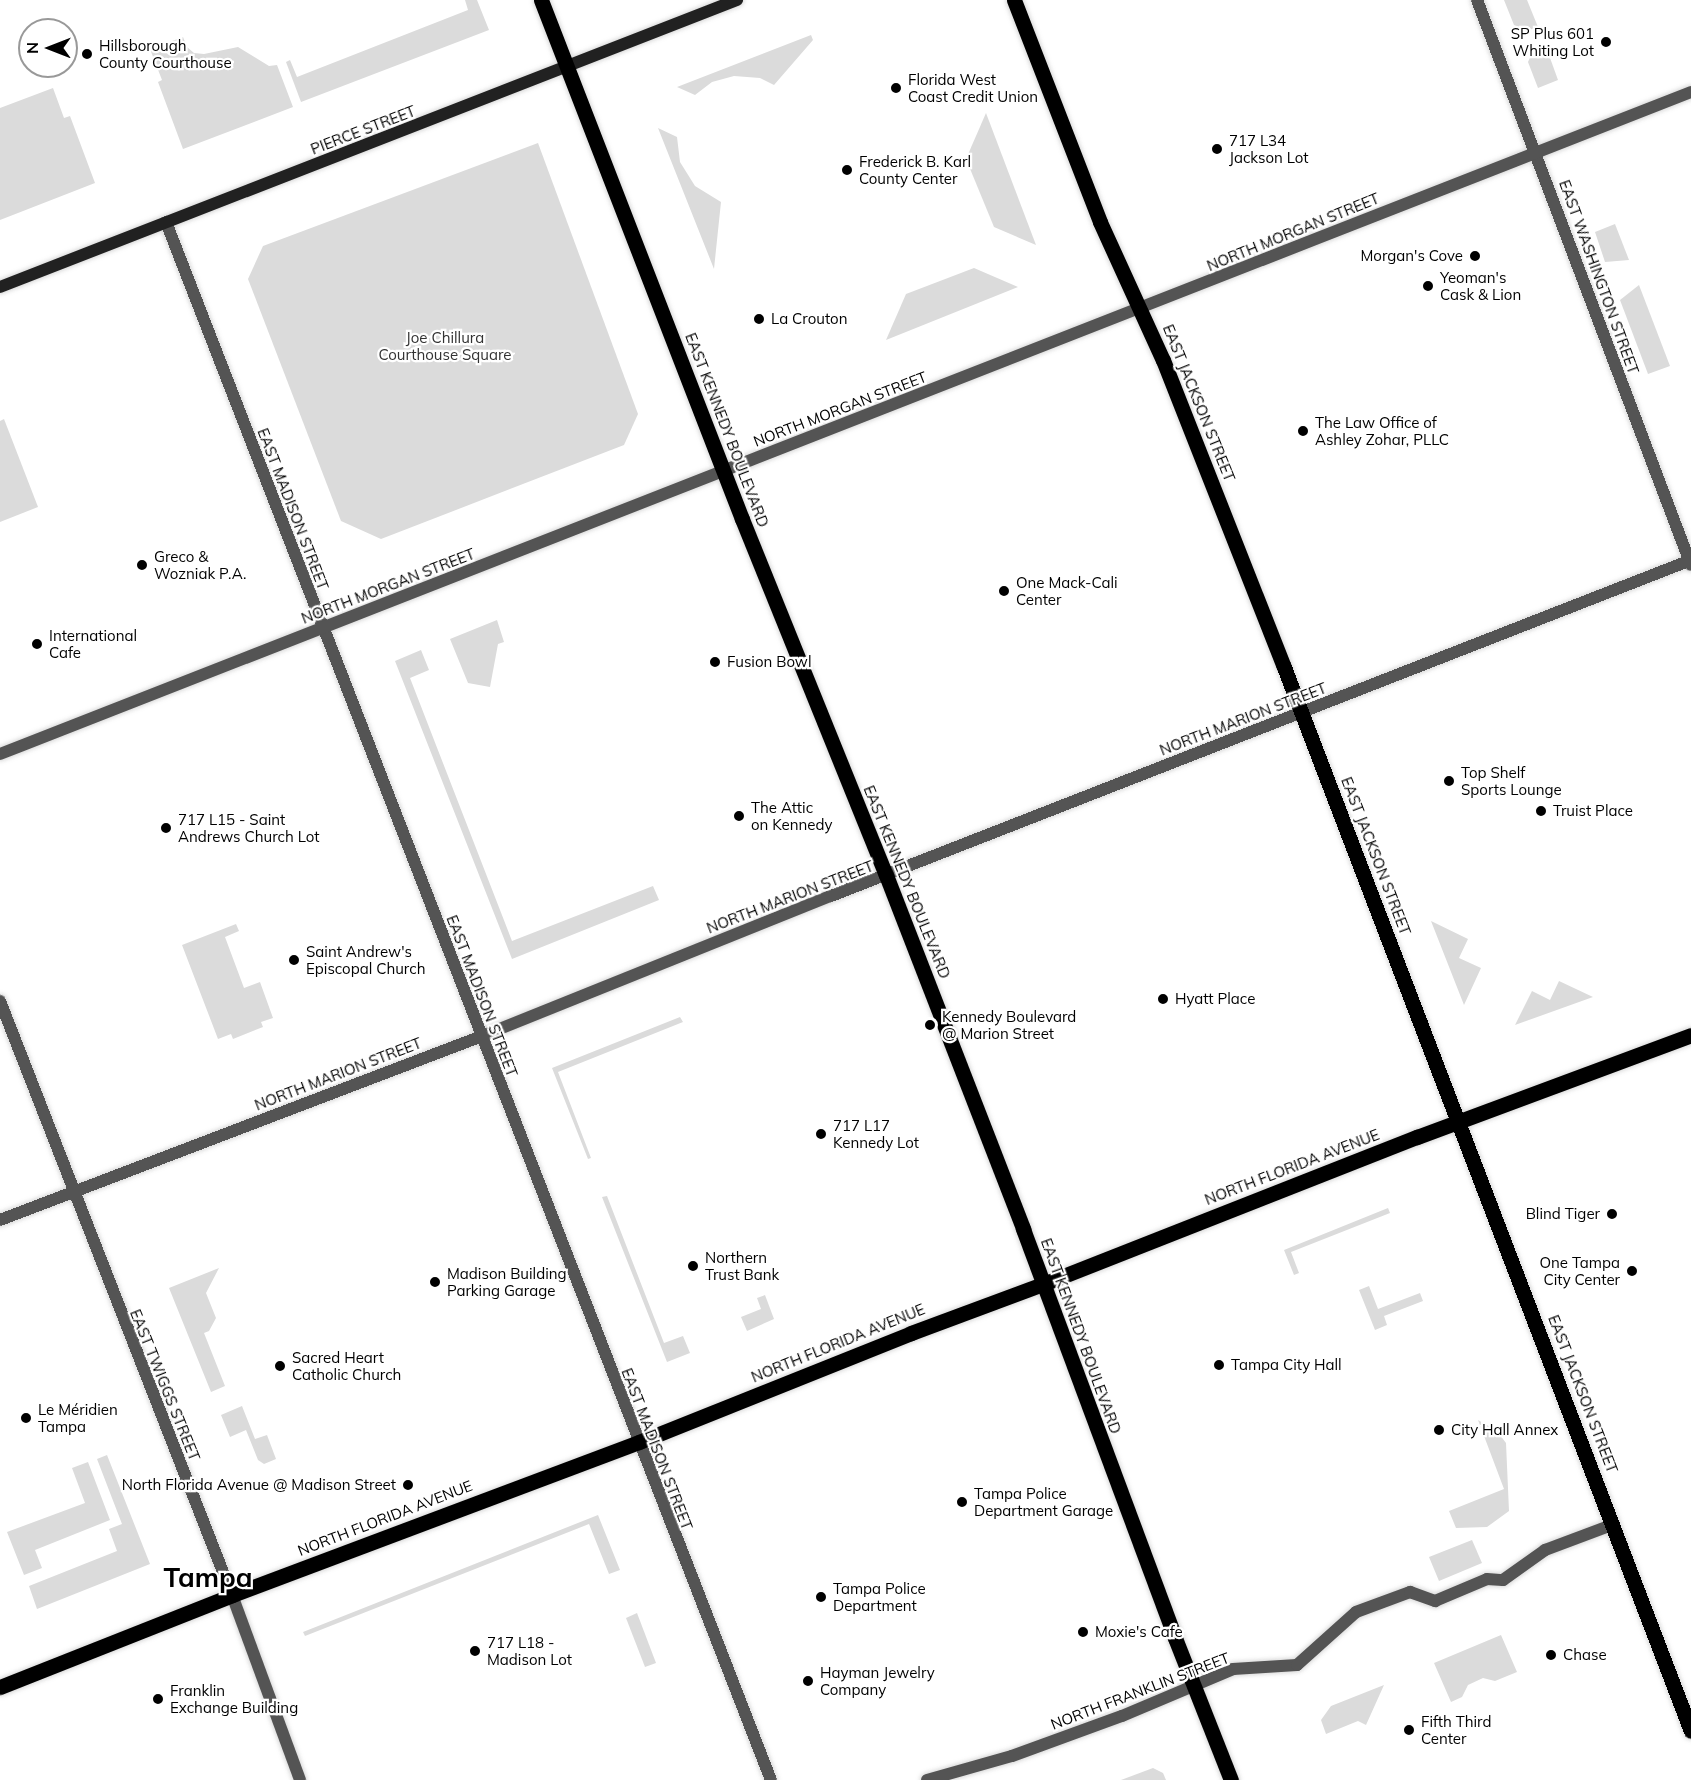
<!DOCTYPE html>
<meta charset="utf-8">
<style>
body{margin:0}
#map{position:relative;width:1691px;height:1780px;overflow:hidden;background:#fff;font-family:Mulish,sans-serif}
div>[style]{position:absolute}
.green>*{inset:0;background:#dbdbdb}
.roads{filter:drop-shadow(0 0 2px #dbdbdb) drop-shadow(0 0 2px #dbdbdb)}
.minor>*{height:12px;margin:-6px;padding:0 6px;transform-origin:6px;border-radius:6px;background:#545454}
.tertiary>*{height:12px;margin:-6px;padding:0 6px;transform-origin:6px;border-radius:6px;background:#545454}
.secondary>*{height:12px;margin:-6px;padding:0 6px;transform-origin:6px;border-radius:6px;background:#212121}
.primary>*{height:15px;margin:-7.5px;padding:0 7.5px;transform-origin:7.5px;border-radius:7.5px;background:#000}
.dots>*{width:16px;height:16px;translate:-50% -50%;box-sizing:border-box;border:3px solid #fff;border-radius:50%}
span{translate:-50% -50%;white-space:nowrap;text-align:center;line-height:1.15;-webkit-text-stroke:4.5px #fff;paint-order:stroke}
.poi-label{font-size:15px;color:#000}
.right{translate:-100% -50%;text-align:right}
.left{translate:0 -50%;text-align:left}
.street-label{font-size:15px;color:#000}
.park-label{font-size:15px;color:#323232}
.town-label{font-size:27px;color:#000;font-weight:700}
.north{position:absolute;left:18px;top:18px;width:60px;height:60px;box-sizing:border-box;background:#fff;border:2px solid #999;border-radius:50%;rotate:270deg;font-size:16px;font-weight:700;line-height:24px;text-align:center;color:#000}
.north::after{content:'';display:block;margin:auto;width:21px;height:27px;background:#000;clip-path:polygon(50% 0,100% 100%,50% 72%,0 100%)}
</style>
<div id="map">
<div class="green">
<div style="clip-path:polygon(465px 0,477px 0,489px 30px,301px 102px,286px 62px,290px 60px,297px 77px,468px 10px)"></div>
<div style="clip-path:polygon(1504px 0,1527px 0,1538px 27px,1526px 31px,1514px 25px)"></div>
<div style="clip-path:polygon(811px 35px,813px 40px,774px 85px,760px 78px,734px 76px,712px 82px,695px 95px,677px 87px)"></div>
<div style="clip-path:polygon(183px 37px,187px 47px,194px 53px,204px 54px,238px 47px,269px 66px,277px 65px,293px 107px,183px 149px,158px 82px,162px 80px,150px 49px)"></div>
<div style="clip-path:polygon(1545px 44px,1558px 80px,1538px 88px,1528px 62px,1534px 48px)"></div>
<div style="clip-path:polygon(53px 88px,64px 118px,70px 116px,95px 183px,0 220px,0 108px)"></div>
<div style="clip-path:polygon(986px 113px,1036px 245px,994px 227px,966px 159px)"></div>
<div style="clip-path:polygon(658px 128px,677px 137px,680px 162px,695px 186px,721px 202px,714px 269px)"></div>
<div style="clip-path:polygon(538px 143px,638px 414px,624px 445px,381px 539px,341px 521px,248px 279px,263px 246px)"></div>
<div style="clip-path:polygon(1615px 224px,1629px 260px,1605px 262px,1595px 232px)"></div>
<div style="clip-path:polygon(974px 268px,1018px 287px,886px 340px,906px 294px)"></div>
<div style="clip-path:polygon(1639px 285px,1670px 366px,1648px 374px,1620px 300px)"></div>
<div style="clip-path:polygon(4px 419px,38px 507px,0 522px,0 421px)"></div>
<div style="clip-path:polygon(497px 620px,504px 642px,498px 644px,490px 687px,468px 683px,450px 639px)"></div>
<div style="clip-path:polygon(421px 650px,429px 670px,410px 678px,512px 941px,653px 886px,659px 900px,512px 959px,395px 661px)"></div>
<div style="clip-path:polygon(1431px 921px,1468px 939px,1459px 958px,1481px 968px,1464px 1005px)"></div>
<div style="clip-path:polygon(236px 924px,239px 931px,225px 937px,244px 988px,260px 982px,273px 1018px,261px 1022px,263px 1027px,233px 1039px,231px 1034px,218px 1039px,182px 945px)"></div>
<div style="clip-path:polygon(1559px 981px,1593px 997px,1515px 1025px,1532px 991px,1550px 1000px)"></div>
<div style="clip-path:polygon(680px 1017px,683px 1022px,558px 1072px,591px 1158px,588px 1159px,552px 1068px)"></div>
<div style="clip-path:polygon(607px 1196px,664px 1343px,683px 1336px,690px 1353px,667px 1362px,602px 1197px)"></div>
<div style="clip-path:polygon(1388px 1208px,1390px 1213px,1291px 1252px,1299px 1273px,1294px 1275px,1284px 1250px)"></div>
<div style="clip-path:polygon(219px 1268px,206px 1293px,216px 1318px,209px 1331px,204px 1333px,225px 1386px,211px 1392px,169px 1288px)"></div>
<div style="clip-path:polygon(1369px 1286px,1378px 1309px,1420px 1293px,1423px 1301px,1384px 1316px,1387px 1325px,1375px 1330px,1359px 1290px)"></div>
<div style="clip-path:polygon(765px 1295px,774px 1319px,747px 1331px,741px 1317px,761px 1309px,757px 1298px)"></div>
<div style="clip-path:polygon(242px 1406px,255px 1439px,267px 1435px,276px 1459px,264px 1464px,258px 1460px,246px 1430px,230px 1437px,221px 1415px)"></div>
<div style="clip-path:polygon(1478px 1420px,1497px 1431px,1506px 1443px,1509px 1511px,1487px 1527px,1456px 1528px,1449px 1511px,1504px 1489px)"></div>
<div style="clip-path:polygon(107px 1455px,150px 1564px,37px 1609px,29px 1586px,117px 1551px,109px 1529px,122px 1524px,97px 1459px)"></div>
<div style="clip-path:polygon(88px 1462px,110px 1520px,35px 1550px,42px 1568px,24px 1575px,7px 1532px,85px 1503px,72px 1468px)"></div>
<div style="clip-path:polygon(598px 1515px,620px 1570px,609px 1574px,589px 1524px,305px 1636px,303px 1632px)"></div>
<div style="clip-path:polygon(1472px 1540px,1482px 1563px,1439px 1581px,1429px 1557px)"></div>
<div style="clip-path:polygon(637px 1613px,656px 1663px,645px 1667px,626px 1618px)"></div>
<div style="clip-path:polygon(1501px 1635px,1517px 1672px,1495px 1681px,1483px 1678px,1468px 1685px,1462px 1697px,1451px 1702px,1434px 1663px)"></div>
<div style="clip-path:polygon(1384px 1685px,1366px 1725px,1358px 1721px,1326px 1734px,1321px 1720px,1331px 1706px)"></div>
<div style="clip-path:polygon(1153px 1768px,1163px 1773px,1166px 1780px,1121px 1780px)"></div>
</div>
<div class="roads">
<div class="minor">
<div style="left:1477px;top:0;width:604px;rotate:69.26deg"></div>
<div style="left:0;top:1220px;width:516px;rotate:-20.89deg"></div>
<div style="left:482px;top:1036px;width:376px;rotate:-21.9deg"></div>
<div style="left:831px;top:896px;width:923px;rotate:-21.34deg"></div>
<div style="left:927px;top:1780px;width:88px;rotate:-15.8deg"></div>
<div style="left:1012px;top:1756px;width:117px;rotate:-20deg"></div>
<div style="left:1122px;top:1716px;width:121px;rotate:-22.9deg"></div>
<div style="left:1233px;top:1669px;width:64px;rotate:-3.6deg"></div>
<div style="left:1297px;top:1665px;width:79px;rotate:-41.9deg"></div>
<div style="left:1356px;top:1612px;width:58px;rotate:-20.3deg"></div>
<div style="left:1410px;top:1592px;width:27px;rotate:20deg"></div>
<div style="left:1435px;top:1601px;width:56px;rotate:-22.9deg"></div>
<div style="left:1487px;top:1579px;width:16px;rotate:4deg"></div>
<div style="left:1503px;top:1580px;width:52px;rotate:-35.5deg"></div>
<div style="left:1545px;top:1550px;width:72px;rotate:-20.5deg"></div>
</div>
<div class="tertiary">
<div style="left:166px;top:222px;width:1671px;rotate:68.78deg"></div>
<div style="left:0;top:754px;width:1816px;rotate:-21.38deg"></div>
<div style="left:0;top:1001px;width:638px;rotate:68.67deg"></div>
<div style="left:232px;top:1595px;width:197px;rotate:69.8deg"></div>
</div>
<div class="secondary">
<div style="left:0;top:287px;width:791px;rotate:-21.28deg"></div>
</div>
<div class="primary">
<div style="left:541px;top:0;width:557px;rotate:68.83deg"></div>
<div style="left:742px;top:519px;width:384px;rotate:68deg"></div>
<div style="left:886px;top:875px;width:380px;rotate:68.8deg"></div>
<div style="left:1023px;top:1229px;width:436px;rotate:69.6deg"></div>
<div style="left:1175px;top:1638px;width:153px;rotate:68.5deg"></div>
<div style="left:1014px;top:0;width:238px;rotate:68.8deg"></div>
<div style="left:1100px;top:222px;width:152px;rotate:65.5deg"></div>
<div style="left:1163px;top:360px;width:330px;rotate:68.5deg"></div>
<div style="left:1284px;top:667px;width:1139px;rotate:69.07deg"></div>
<div style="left:0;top:1687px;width:250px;rotate:-21.6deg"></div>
<div style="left:232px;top:1595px;width:435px;rotate:-20.6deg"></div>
<div style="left:639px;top:1442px;width:293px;rotate:-21.8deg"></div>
<div style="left:911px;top:1333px;width:141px;rotate:-20.4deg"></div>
<div style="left:1043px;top:1284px;width:402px;rotate:-21.5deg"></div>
<div style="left:1417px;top:1137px;width:292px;rotate:-20.4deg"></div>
</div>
</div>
<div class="dots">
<div style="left:1606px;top:42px;background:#000"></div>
<div style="left:87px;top:54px;background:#000"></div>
<div style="left:896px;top:88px;background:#000"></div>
<div style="left:1217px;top:149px;background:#000"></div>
<div style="left:847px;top:170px;background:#000"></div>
<div style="left:1475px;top:256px;background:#000"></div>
<div style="left:1428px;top:286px;background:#000"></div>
<div style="left:759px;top:319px;background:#000"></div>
<div style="left:1303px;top:431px;background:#000"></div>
<div style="left:142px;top:565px;background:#000"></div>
<div style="left:1004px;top:591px;background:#000"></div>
<div style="left:37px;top:644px;background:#000"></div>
<div style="left:715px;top:662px;background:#000"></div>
<div style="left:1449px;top:781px;background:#000"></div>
<div style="left:1541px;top:811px;background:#000"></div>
<div style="left:739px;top:816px;background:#000"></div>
<div style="left:166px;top:828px;background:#000"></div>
<div style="left:294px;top:960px;background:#000"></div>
<div style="left:1163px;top:999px;background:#000"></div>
<div style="left:930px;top:1025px;background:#000"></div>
<div style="left:821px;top:1134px;background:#000"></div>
<div style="left:1612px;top:1214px;background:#000"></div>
<div style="left:693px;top:1266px;background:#000"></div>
<div style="left:1632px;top:1271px;background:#000"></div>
<div style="left:435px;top:1282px;background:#000"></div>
<div style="left:1219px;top:1365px;background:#000"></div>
<div style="left:280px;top:1366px;background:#000"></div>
<div style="left:26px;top:1418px;background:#000"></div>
<div style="left:1439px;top:1430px;background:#000"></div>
<div style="left:408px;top:1485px;background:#000"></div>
<div style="left:962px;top:1502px;background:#000"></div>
<div style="left:821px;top:1597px;background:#000"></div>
<div style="left:1083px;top:1632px;background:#000"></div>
<div style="left:475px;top:1651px;background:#000"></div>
<div style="left:1551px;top:1655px;background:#000"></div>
<div style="left:808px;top:1681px;background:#000"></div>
<div style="left:158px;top:1699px;background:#000"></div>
<div style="left:1409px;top:1730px;background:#000"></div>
</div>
<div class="poi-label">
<span class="right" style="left:1594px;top:42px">SP Plus 601<br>Whiting Lot</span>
<span class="left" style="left:99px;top:54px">Hillsborough<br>County Courthouse</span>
<span class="left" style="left:908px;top:88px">Florida West<br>Coast Credit Union</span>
<span class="left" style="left:1229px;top:149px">717 L34<br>Jackson Lot</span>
<span class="left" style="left:859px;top:170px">Frederick B. Karl<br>County Center</span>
<span class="right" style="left:1463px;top:256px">Morgan's Cove</span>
<span class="left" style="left:1440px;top:286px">Yeoman's<br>Cask &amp; Lion</span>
<span class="left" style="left:771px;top:319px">La Crouton</span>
<span class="left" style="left:1315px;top:431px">The Law Office of<br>Ashley Zohar, PLLC</span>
<span class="left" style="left:154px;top:565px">Greco &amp;<br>Wozniak P.A.</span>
<span class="left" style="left:1016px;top:591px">One Mack-Cali<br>Center</span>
<span class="left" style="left:49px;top:644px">International<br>Cafe</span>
<span class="left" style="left:727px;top:662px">Fusion Bowl</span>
<span class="left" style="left:1461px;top:781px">Top Shelf<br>Sports Lounge</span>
<span class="left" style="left:751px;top:816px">The Attic<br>on Kennedy</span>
<span class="left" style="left:1553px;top:811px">Truist Place</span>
<span class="left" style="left:178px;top:828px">717 L15 - Saint<br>Andrews Church Lot</span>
<span class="left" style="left:306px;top:960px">Saint Andrew's<br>Episcopal Church</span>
<span class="left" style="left:1175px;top:999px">Hyatt Place</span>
<span class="left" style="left:942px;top:1025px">Kennedy Boulevard<br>@ Marion Street</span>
<span class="left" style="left:833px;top:1134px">717 L17<br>Kennedy Lot</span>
<span class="right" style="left:1600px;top:1214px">Blind Tiger</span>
<span class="left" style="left:705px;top:1266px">Northern<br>Trust Bank</span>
<span class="right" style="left:1620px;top:1271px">One Tampa<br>City Center</span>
<span class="left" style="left:447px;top:1282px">Madison Building<br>Parking Garage</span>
<span class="left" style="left:292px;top:1366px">Sacred Heart<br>Catholic Church</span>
<span class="left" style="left:1231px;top:1365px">Tampa City Hall</span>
<span class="left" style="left:38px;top:1418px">Le Méridien<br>Tampa</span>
<span class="left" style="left:1451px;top:1430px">City Hall Annex</span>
<span class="right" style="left:396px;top:1485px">North Florida Avenue @ Madison Street</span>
<span class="left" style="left:974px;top:1502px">Tampa Police<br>Department Garage</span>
<span class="left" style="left:833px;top:1597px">Tampa Police<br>Department</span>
<span class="left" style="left:1095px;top:1632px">Moxie's Cafe</span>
<span class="left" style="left:487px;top:1651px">717 L18 -<br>Madison Lot</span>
<span class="left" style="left:1563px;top:1655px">Chase</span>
<span class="left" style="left:820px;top:1681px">Hayman Jewelry<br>Company</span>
<span class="left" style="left:170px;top:1699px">Franklin<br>Exchange Building</span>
<span class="left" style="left:1421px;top:1730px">Fifth Third<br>Center</span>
</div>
<div class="street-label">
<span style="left:363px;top:130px;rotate:-21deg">PIERCE STREET</span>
<span style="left:1293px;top:232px;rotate:-22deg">NORTH MORGAN STREET</span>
<span style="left:1599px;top:277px;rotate:70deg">EAST WASHINGTON STREET</span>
<span style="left:1199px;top:403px;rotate:68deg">EAST JACKSON STREET</span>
<span style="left:840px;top:409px;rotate:-21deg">NORTH MORGAN STREET</span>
<span style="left:727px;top:430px;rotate:69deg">EAST KENNEDY BOULEVARD</span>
<span style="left:293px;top:509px;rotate:69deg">EAST MADISON STREET</span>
<span style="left:388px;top:586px;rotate:-21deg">NORTH MORGAN STREET</span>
<span style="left:1243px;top:719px;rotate:-21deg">NORTH MARION STREET</span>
<span style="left:1376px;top:856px;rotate:69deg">EAST JACKSON STREET</span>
<span style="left:907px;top:882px;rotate:68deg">EAST KENNEDY BOULEVARD</span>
<span style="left:790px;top:897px;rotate:-21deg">NORTH MARION STREET</span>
<span style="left:482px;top:996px;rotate:69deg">EAST MADISON STREET</span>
<span style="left:338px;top:1074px;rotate:-21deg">NORTH MARION STREET</span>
<span style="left:1292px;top:1167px;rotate:-21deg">NORTH FLORIDA AVENUE</span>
<span style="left:1081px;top:1336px;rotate:70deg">EAST KENNEDY BOULEVARD</span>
<span style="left:838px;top:1343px;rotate:-22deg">NORTH FLORIDA AVENUE</span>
<span style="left:165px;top:1385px;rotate:68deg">EAST TWIGGS STREET</span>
<span style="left:1583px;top:1394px;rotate:69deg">EAST JACKSON STREET</span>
<span style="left:657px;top:1449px;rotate:69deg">EAST MADISON STREET</span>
<span style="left:385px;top:1518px;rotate:-21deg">NORTH FLORIDA AVENUE</span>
<span style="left:1140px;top:1691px;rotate:-21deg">NORTH FRANKLIN STREET</span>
</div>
<div class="park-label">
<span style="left:445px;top:346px">Joe Chillura<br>Courthouse Square</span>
</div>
<div class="town-label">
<span style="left:208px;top:1578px">Tampa</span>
</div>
<div class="north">N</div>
</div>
